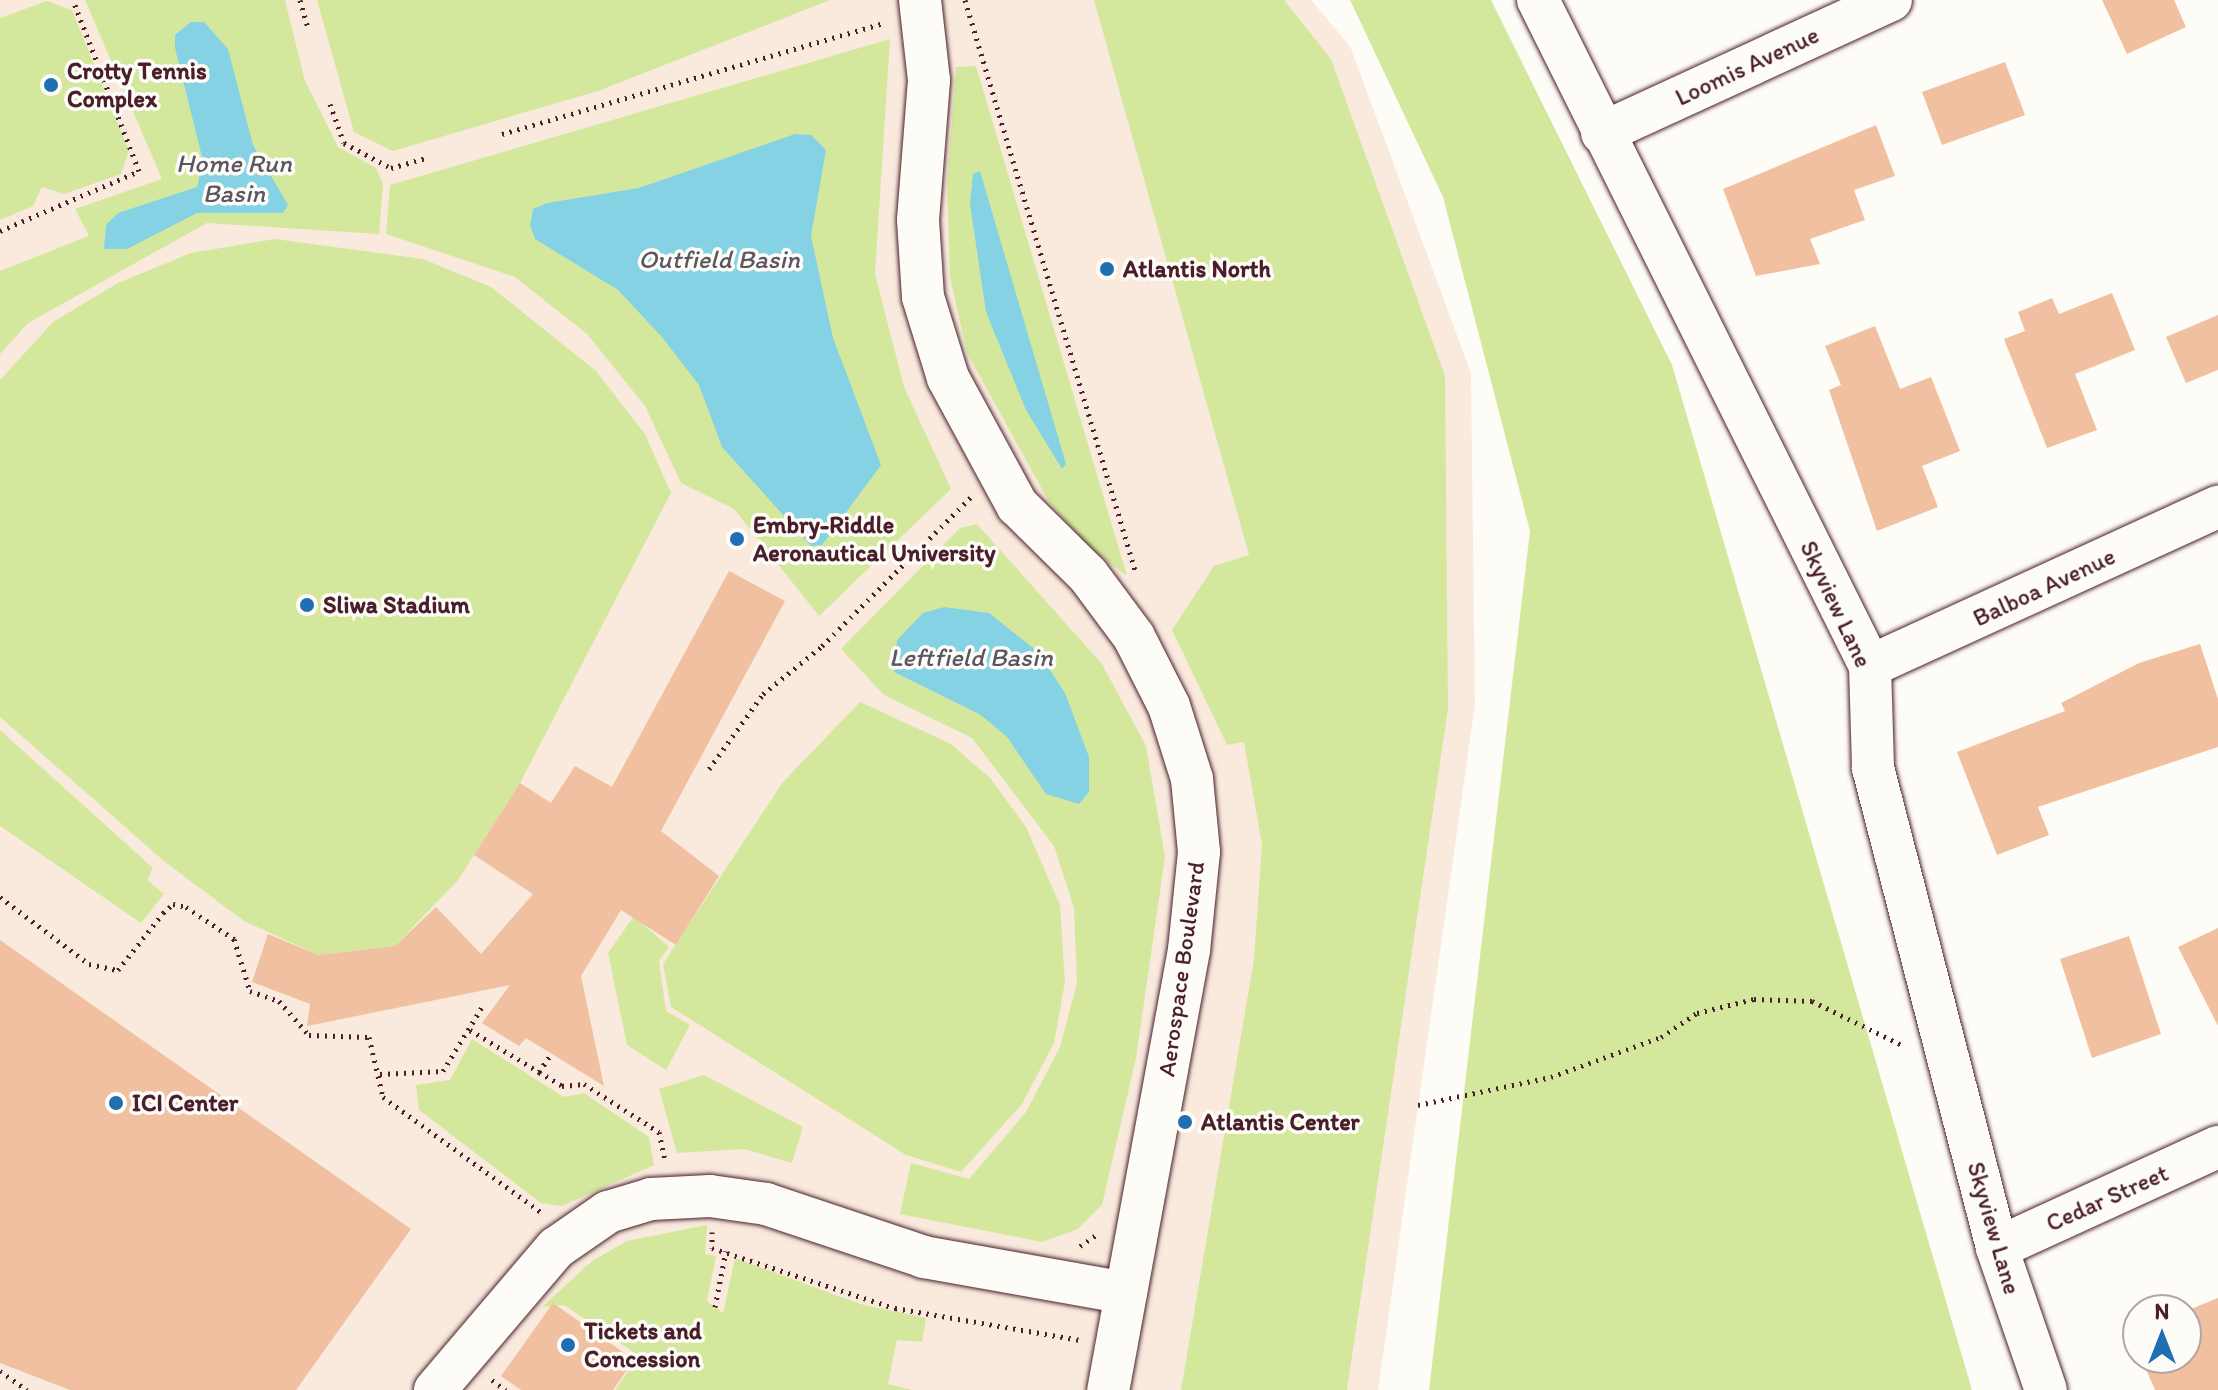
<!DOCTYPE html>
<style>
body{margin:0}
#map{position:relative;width:2218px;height:1390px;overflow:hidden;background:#fdfcf7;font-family:Itim,sans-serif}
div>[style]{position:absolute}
.built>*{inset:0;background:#f9eadd}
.green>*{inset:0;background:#d4e89d}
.water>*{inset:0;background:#85d2e4}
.building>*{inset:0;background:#f0c0a0}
.path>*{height:5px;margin-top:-2.5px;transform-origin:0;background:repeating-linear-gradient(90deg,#4a1f2b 0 2px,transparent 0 8px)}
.roads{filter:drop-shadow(0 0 2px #4a1f2b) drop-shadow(0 0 2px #4a1f2b)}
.minor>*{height:42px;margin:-21px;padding:0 21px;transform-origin:21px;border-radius:21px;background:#fdfcf7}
.dots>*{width:22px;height:22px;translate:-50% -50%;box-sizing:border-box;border:4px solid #fdfcf7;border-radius:50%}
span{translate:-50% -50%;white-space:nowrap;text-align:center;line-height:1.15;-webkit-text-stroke:7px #fdfcf7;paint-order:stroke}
.street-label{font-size:24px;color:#4a1f2b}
.poi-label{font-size:24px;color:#4a1f2b;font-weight:700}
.left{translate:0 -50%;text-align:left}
.water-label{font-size:26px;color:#5c5562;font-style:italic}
.north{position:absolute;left:2122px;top:1294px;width:80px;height:80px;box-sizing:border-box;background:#fdfcf7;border:2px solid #b5a4a5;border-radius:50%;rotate:0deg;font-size:22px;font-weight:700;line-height:32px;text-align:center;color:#4a1f2b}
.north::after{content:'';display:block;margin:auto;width:28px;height:36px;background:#1f6fb2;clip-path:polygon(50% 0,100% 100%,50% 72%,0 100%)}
</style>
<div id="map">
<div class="built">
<div style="clip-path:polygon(0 0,1311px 0,1350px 46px,1471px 373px,1475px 704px,1378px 1390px,0 1390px)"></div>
</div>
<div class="green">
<div style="clip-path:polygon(85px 0,285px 0,305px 81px,338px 147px,376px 168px,383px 184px,379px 234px,207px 223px,28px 323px,0 354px,0 271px,89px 236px,75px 209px,162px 179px)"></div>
<div style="clip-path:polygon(317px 0,830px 0,598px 91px,393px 151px,354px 132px)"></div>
<div style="clip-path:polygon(1094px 0,1284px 0,1331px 59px,1445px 376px,1448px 709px,1347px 1390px,1181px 1390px,1254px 959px,1262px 845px,1244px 742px,1227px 745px,1172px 630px,1214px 566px,1249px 555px)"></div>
<div style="clip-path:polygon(1350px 0,1491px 0,1672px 365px,1972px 1390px,1429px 1390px,1530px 531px,1443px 197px)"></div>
<div style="clip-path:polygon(47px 1px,72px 10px,129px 151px,121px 174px,64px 194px,42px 187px,33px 206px,0 220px,0 18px)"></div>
<div style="clip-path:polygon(890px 39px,875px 274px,904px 387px,951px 489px,819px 616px,734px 509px,681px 483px,645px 406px,587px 334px,515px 277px,386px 234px,390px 185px)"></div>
<div style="clip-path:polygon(976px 66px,1127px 576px,1087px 546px,1048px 500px,967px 353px,950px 277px,947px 183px,956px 67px)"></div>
<div style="clip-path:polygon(275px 239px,423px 259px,491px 287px,596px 371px,645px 434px,671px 493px,520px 783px,458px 880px,395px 946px,318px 955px,244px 921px,165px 862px,0 717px,0 380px,53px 322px,118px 283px,191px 253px)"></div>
<div style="clip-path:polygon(977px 524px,1102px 664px,1146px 746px,1165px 857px,1136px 1058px,1102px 1205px,1078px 1229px,1042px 1242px,900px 1214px,911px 1163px,969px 1179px,1026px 1112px,1060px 1047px,1077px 983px,1074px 908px,1054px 846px,972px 738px,884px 695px,841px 649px,960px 528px)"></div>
<div style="clip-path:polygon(860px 702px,951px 744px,990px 778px,1026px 827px,1060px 905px,1065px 982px,1054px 1043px,1022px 1104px,961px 1172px,906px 1155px,671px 1007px,663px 964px,783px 782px)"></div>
<div style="clip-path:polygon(0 730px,153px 868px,147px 880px,164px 894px,141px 923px,0 826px)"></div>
<div style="clip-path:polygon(634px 916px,669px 947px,659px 961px,666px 1011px,690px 1025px,666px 1070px,627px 1045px,608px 953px)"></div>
<div style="clip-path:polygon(472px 1039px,564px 1097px,584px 1093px,649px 1137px,654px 1165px,562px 1206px,541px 1203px,419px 1110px,416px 1085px,450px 1080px)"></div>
<div style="clip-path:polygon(704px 1075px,803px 1127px,792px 1163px,744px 1149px,677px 1153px,659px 1089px)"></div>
<div style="clip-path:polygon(707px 1225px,705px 1254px,716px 1256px,707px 1301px,723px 1313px,735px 1258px,860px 1304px,926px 1318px,922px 1342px,897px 1340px,888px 1384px,912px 1390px,615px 1390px,639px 1356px,564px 1305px,542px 1307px,592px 1261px,627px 1241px)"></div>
</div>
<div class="water">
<div style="clip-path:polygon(191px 22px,204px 22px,228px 49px,253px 145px,288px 205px,283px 213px,197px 213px,127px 249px,104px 249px,106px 225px,118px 213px,197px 187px,203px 161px,175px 48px,175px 35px)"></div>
<div style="clip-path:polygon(795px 134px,811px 135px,826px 150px,811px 236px,833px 338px,881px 465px,822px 545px,811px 546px,722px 447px,699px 385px,661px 336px,618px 290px,535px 239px,530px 225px,533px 209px,547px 203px,639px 188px)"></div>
<div style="clip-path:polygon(980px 171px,1066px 464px,1062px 469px,1026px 410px,986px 312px,970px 204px,973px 174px)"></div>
<div style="clip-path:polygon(944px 607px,989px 613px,1038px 652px,1065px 693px,1089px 757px,1089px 792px,1079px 804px,1046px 794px,1007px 737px,981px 715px,894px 672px,897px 640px,923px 613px)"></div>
</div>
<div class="building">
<div style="clip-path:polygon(2102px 0,2174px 0,2186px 27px,2127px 54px)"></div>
<div style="clip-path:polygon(2005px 62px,2025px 115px,1942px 145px,1922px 92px)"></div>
<div style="clip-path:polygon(1876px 125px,1895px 176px,1854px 190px,1865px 220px,1810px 239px,1820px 264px,1756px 276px,1723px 189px)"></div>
<div style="clip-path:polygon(2112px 293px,2135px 350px,2075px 374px,2097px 430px,2047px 448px,2004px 339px,2025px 331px,2018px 312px,2052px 298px,2059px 314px)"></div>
<div style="clip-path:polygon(2218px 315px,2218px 370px,2186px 383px,2166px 337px)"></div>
<div style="clip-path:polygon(1875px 326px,1900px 389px,1931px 377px,1960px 451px,1922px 466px,1938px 507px,1877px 531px,1829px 390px,1841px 385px,1825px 346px)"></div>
<div style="clip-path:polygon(729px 571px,785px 601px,661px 831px,719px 876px,676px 945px,621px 910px,581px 976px,604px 1086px,526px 1038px,519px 1046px,482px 1023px,510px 985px,307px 1026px,310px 1004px,252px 982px,268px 934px,318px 955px,395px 946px,436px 907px,481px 954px,533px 894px,474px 855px,520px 783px,551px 803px,575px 766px,612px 787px)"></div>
<div style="clip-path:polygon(2200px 644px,2218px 699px,2218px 747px,2038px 807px,2049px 835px,1997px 855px,1957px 752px,2065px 711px,2061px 703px,2139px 663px)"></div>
<div style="clip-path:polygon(2218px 928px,2218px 1026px,2178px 947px)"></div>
<div style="clip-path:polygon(2129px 936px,2161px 1034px,2092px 1058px,2060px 959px)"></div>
<div style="clip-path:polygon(0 940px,411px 1229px,296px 1390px,70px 1390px,0 1363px)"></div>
<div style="clip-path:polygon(2218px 1298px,2218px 1390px,2155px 1390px,2141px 1358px,2186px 1358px,2186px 1311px)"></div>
<div style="clip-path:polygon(553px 1303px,634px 1360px,613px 1390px,521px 1390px,501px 1376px)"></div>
</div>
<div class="path">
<div style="left:300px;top:0;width:29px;rotate:74deg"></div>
<div style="left:965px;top:0;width:595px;rotate:73.39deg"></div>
<div style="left:330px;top:104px;width:41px;rotate:70.3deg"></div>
<div style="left:344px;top:143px;width:53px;rotate:28deg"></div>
<div style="left:391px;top:168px;width:35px;rotate:-16deg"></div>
<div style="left:502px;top:134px;width:398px;rotate:-16.2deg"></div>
<div style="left:0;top:231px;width:151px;rotate:-23.3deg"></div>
<div style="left:139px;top:171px;width:183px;rotate:-111.1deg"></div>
<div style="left:709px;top:769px;width:92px;rotate:-54.2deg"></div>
<div style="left:763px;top:694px;width:76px;rotate:-39.1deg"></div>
<div style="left:822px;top:646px;width:211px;rotate:-45deg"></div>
<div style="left:0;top:897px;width:111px;rotate:37deg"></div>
<div style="left:89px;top:964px;width:30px;rotate:12deg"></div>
<div style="left:118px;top:970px;width:73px;rotate:-51.7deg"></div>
<div style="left:163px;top:913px;width:13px;rotate:-42deg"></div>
<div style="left:173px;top:904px;width:13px;rotate:13deg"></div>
<div style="left:186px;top:907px;width:58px;rotate:33.7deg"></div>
<div style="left:234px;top:939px;width:54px;rotate:72.9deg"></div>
<div style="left:250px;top:991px;width:31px;rotate:19deg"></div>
<div style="left:279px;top:1001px;width:45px;rotate:48.6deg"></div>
<div style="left:309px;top:1035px;width:60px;rotate:1.9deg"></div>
<div style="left:369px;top:1037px;width:62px;rotate:76.9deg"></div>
<div style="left:383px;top:1097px;width:197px;rotate:36.1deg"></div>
<div style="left:470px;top:1030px;width:81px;rotate:31.3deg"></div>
<div style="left:539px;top:1072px;width:22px;rotate:-56deg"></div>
<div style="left:539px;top:1072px;width:27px;rotate:31deg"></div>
<div style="left:562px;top:1086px;width:22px;rotate:-5deg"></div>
<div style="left:584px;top:1084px;width:89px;rotate:32.6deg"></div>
<div style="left:659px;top:1132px;width:30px;rotate:78deg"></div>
<div style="left:380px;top:1074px;width:63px;rotate:-2.7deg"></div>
<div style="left:443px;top:1071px;width:75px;rotate:-58.6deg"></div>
<div style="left:1418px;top:1105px;width:136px;rotate:-11.9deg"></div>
<div style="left:1551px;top:1077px;width:117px;rotate:-20deg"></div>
<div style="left:1661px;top:1037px;width:43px;rotate:-33.7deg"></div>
<div style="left:1697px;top:1013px;width:59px;rotate:-13.8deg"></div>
<div style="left:1754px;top:999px;width:58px;rotate:2deg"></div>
<div style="left:1812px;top:1001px;width:102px;rotate:26.1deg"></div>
<div style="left:712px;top:1232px;width:16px;rotate:90deg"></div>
<div style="left:712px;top:1248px;width:193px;rotate:18.2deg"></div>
<div style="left:895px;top:1308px;width:189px;rotate:9.8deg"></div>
<div style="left:1080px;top:1246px;width:22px;rotate:-34deg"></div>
<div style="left:715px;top:1307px;width:57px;rotate:-78.9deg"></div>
<div style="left:0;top:1371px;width:33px;rotate:35deg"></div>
<div style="left:492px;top:1380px;width:17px;rotate:36deg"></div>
</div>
<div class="roads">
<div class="minor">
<div style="left:920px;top:0;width:81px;rotate:83.6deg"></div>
<div style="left:929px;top:80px;width:140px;rotate:94.5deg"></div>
<div style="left:918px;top:220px;width:77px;rotate:86.3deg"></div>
<div style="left:923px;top:297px;width:85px;rotate:72.8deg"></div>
<div style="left:948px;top:378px;width:145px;rotate:61.5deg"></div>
<div style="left:1017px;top:505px;width:100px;rotate:44.6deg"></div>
<div style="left:1088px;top:575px;width:77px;rotate:53.4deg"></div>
<div style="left:1134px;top:637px;width:77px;rotate:63.1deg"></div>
<div style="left:1169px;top:706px;width:77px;rotate:72.5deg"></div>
<div style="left:1192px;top:779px;width:73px;rotate:84.5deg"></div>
<div style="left:1199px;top:852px;width:99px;rotate:95.8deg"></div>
<div style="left:1189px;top:950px;width:447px;rotate:100.4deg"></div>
<div style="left:1538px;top:0;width:744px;rotate:63.5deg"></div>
<div style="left:1870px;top:666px;width:102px;rotate:88.3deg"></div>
<div style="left:1873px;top:768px;width:496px;rotate:75.5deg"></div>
<div style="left:1997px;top:1248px;width:150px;rotate:71deg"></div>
<div style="left:1602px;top:133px;width:318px;rotate:-24.7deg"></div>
<div style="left:1870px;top:666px;width:383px;rotate:-24.6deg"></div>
<div style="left:1997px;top:1248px;width:243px;rotate:-24.6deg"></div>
<div style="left:435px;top:1390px;width:187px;rotate:-49.6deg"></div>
<div style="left:556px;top:1248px;width:63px;rotate:-34.7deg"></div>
<div style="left:608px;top:1212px;width:45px;rotate:-16.8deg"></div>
<div style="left:651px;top:1199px;width:59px;rotate:-2.9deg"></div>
<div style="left:710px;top:1196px;width:57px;rotate:8.1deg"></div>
<div style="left:766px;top:1204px;width:167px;rotate:18.5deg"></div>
<div style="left:924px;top:1257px;width:205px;rotate:10.1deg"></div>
</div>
</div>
<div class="dots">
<div style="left:51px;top:85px;background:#1f6fb2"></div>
<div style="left:1107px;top:269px;background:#1f6fb2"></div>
<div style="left:737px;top:539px;background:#1f6fb2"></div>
<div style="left:307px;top:605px;background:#1f6fb2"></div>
<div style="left:116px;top:1103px;background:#1f6fb2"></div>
<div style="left:1185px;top:1122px;background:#1f6fb2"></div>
<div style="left:568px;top:1345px;background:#1f6fb2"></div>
</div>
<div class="street-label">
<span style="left:1747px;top:66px;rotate:-25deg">Loomis Avenue</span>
<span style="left:2044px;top:587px;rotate:-25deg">Balboa Avenue</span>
<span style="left:1836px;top:604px;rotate:65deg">Skyview Lane</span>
<span style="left:1181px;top:969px;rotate:-82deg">Aerospace Boulevard</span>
<span style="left:2107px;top:1198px;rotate:-24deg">Cedar Street</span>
<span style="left:1994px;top:1228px;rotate:74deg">Skyview Lane</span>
</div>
<div class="poi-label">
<span class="left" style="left:67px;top:85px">Crotty Tennis<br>Complex</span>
<span class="left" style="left:1123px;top:269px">Atlantis North</span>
<span class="left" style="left:753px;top:539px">Embry-Riddle<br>Aeronautical University</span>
<span class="left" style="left:323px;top:605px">Sliwa Stadium</span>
<span class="left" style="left:132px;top:1103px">ICI Center</span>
<span class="left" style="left:1201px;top:1122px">Atlantis Center</span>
<span class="left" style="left:584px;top:1345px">Tickets and<br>Concession</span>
</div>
<div class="water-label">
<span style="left:234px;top:179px">Home Run<br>Basin</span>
<span style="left:719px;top:260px">Outfield Basin</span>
<span style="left:971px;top:658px">Leftfield Basin</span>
</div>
<div class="north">N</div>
</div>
